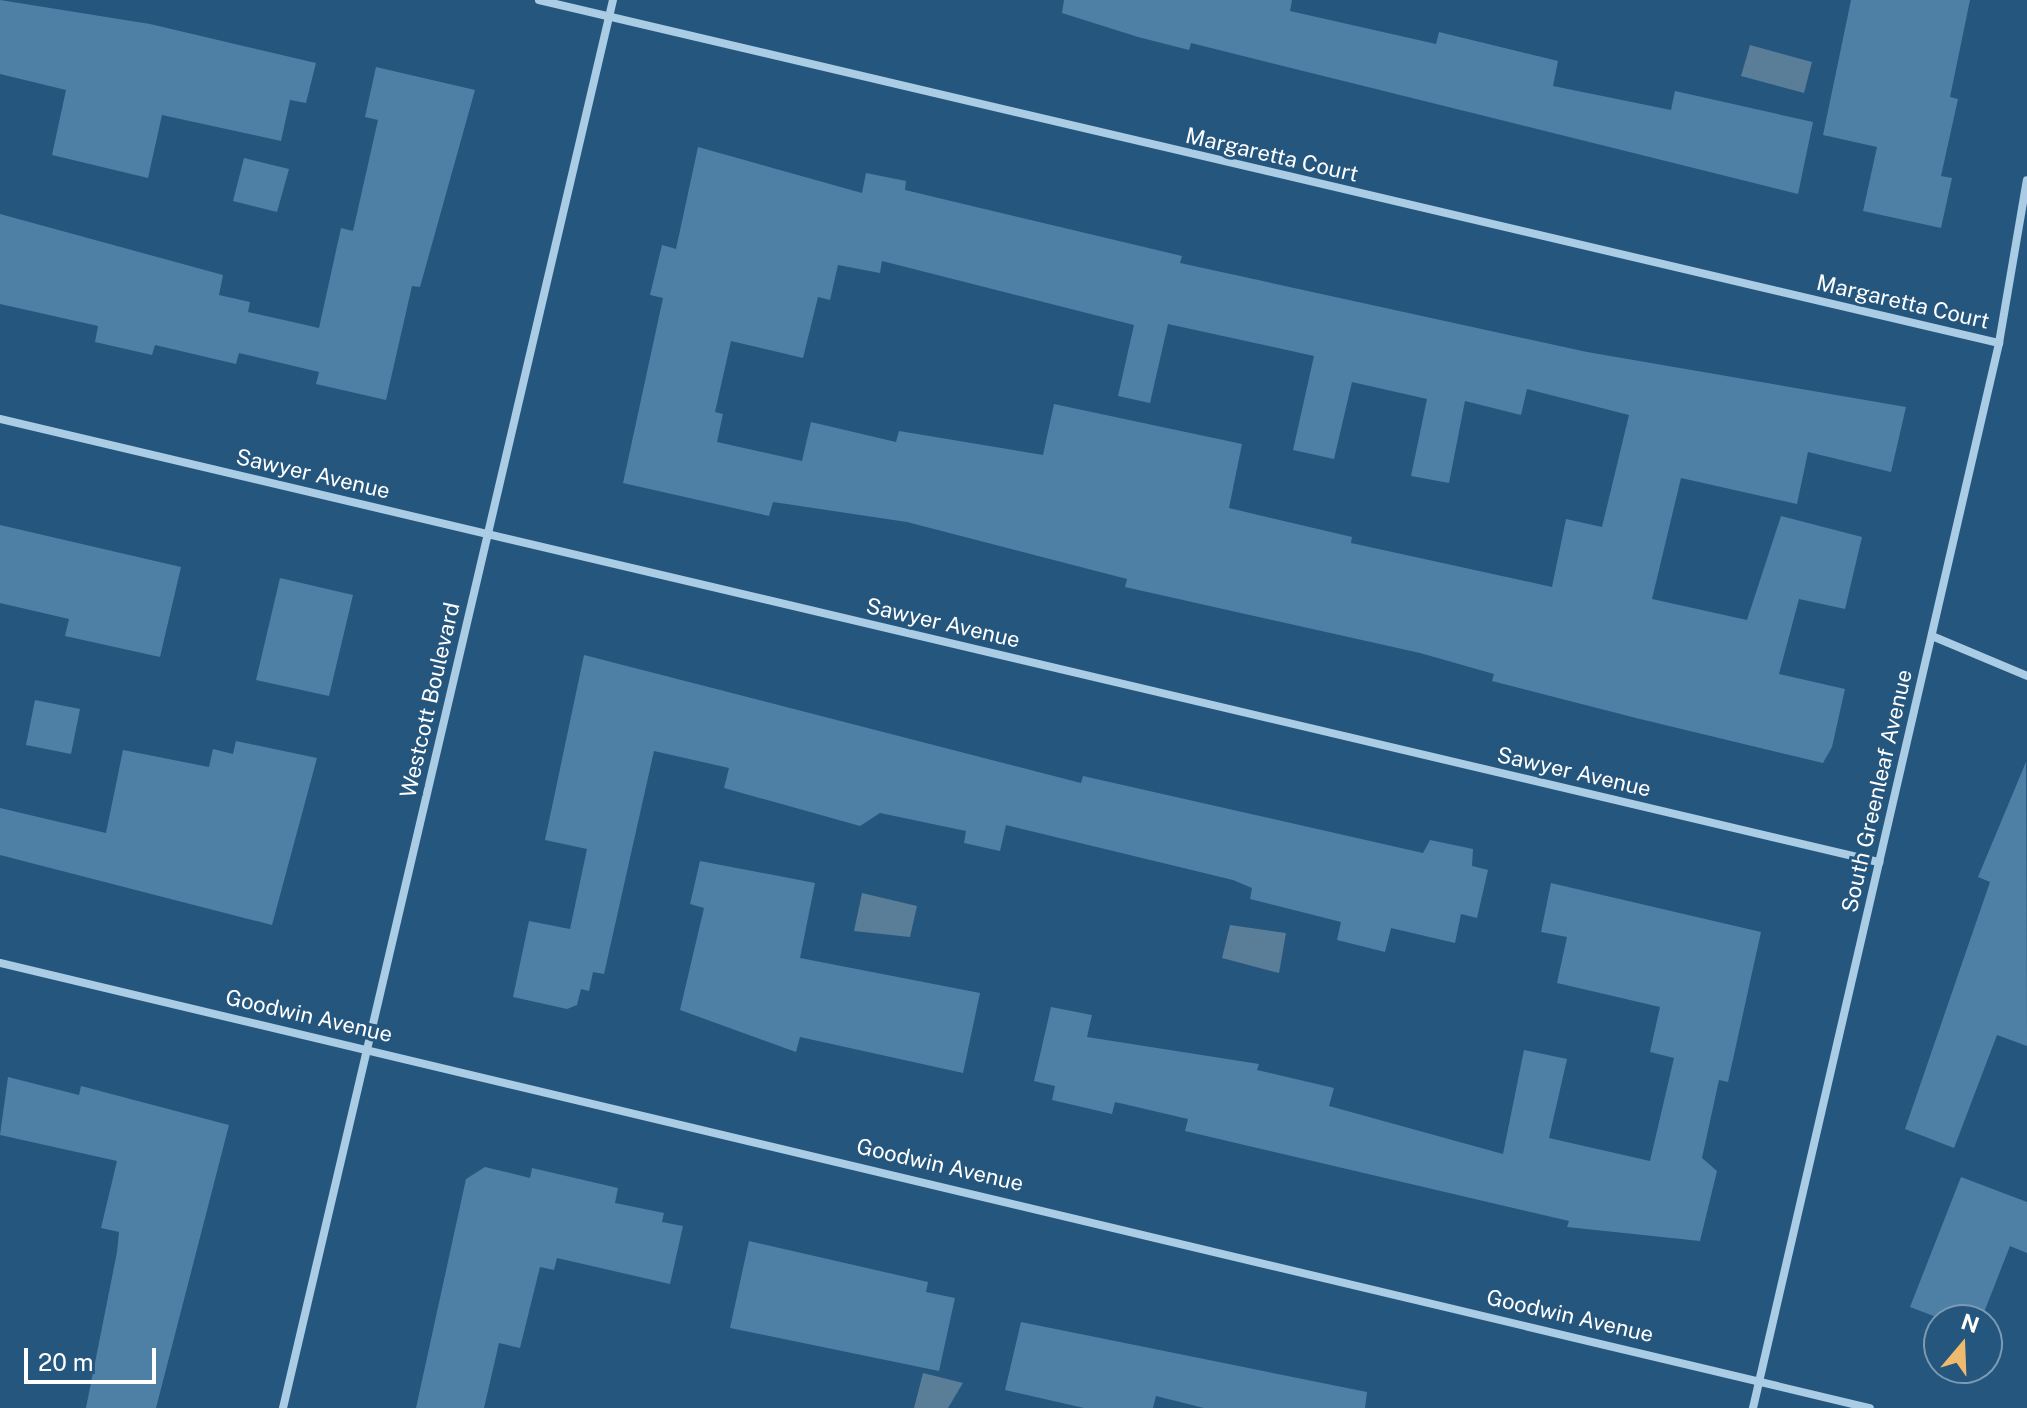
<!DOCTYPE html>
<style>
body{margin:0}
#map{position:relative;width:2027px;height:1408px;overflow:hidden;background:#25567e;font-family:"Public Sans",sans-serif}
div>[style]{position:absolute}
.water>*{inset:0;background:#5a7d98}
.building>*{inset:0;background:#4e80a6}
.street>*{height:8px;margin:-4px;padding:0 4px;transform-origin:4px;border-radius:4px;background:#abcce5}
span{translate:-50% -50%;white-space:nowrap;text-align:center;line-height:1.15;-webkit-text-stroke:6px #25567e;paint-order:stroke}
.street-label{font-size:22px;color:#fff}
.north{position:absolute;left:1923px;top:1304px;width:80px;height:80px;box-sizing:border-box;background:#25567e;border:2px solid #7c9ab2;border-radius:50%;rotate:19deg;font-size:22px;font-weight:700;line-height:32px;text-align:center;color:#fff}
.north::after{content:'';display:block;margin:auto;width:28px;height:36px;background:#eeba6f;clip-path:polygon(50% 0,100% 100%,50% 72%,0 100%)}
.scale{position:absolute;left:24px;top:1348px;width:132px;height:36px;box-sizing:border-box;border:4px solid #fff;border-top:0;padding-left:10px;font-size:24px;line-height:28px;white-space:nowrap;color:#fff;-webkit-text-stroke:6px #25567e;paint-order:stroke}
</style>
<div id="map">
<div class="water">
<div style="clip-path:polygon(1750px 45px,1812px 62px,1804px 93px,1741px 76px)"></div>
<div style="clip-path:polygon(862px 893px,917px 906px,910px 937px,854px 931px)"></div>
<div style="clip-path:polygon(1230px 925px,1286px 933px,1279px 973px,1222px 958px)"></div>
<div style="clip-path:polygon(923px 1373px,963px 1383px,948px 1408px,914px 1408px)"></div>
</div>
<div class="building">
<div style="clip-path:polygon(0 0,150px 24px,316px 63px,306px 103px,290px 100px,281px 141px,162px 115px,148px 178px,52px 155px,66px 90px,0 74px)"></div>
<div style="clip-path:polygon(1064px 0,1292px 0,1290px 11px,1436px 44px,1439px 32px,1558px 61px,1553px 86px,1671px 110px,1675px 91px,1813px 122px,1798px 194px,1191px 43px,1189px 50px,1138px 37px,1062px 13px)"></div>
<div style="clip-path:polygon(1851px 0,1970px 0,1950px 97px,1958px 99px,1941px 176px,1952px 178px,1941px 228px,1863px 211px,1877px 147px,1823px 135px)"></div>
<div style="clip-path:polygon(376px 67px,475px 90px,420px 287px,412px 286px,386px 400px,316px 384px,319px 372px,239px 353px,236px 364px,155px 345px,152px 355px,95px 342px,98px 326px,0 304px,0 214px,223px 275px,219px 295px,250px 302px,248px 312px,319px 328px,341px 228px,353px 231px,378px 120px,365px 117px)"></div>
<div style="clip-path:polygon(evenodd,698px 147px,862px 193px,866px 173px,906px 181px,905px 190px,1182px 256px,1180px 263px,1587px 352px,1906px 407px,1891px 472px,1808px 452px,1797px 504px,1681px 478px,1652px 599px,1747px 620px,1781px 516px,1862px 537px,1845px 609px,1799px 599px,1779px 674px,1845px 689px,1832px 747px,1823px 763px,1636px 718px,1492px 681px,1494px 674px,1420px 653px,1125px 587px,1127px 579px,907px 522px,773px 502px,769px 516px,623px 483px,663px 298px,650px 295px,662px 245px,676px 249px,698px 147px,882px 261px,1134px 325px,1118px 396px,1150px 403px,1168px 324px,1314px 356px,1293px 450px,1334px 459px,1352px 382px,1427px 399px,1411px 476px,1449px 483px,1465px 401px,1521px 415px,1527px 389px,1629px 415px,1602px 527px,1566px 519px,1552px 587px,1351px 543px,1352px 537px,1229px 508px,1242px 444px,1054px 404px,1043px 455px,899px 431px,896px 442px,811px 422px,802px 461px,717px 442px,723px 414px,715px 412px,731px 341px,803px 358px,818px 297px,830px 300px,838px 265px,880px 273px,882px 261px)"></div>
<div style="clip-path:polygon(244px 158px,289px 169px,277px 212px,233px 201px)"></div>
<div style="clip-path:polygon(0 525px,181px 567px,160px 657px,65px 636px,69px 619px,0 603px)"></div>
<div style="clip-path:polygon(280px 578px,353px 595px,329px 696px,256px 680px)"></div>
<div style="clip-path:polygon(584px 655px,1081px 783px,1083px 776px,1423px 853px,1430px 840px,1473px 849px,1472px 866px,1488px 870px,1477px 918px,1461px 914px,1455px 943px,1391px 928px,1385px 952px,1337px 940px,1341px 922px,1250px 899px,1252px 888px,1233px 880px,1006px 825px,1000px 851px,964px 843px,966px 831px,880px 813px,860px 826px,724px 788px,729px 768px,654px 751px,604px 974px,593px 972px,589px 991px,581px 989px,577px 1005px,567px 1009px,513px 997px,529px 921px,570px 929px,587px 849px,545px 840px)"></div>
<div style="clip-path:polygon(35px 700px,80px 709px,71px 754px,26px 745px)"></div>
<div style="clip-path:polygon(236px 741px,317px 758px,272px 925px,0 855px,0 808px,106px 833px,123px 750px,209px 767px,213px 749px,233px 754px)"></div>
<div style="clip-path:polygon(2026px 762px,2027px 1046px,1997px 1035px,1954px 1148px,1905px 1129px,1990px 882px,1978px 877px)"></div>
<div style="clip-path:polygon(700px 861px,815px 883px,800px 958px,980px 993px,963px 1073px,800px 1037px,796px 1052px,680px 1010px,704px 908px,690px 904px)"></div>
<div style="clip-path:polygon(1551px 883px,1761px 932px,1728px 1082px,1719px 1080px,1702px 1158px,1717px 1171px,1700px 1241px,1567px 1227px,1569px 1221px,1185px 1131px,1188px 1119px,1115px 1102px,1112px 1114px,1052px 1100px,1055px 1086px,1034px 1081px,1051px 1007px,1092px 1015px,1087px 1037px,1259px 1064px,1257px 1070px,1334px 1088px,1329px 1106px,1503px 1154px,1524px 1050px,1567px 1059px,1549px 1138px,1650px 1161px,1674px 1058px,1650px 1052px,1660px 1007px,1557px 983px,1567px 937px,1541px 932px)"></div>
<div style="clip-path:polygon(8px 1077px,79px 1095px,81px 1086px,229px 1125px,156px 1408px,86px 1408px,117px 1252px,119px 1232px,101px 1228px,117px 1161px,0 1135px)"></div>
<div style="clip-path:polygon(485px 1167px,530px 1178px,532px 1168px,618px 1188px,615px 1203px,664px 1213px,662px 1222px,683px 1226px,670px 1284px,557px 1258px,554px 1270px,540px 1267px,520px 1348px,499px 1343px,484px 1408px,416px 1408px,466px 1179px)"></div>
<div style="clip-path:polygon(1961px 1177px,2027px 1202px,2027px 1253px,2010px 1246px,1981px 1320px,1944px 1320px,1910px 1307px)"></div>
<div style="clip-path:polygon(749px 1241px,928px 1282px,926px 1292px,955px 1298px,939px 1371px,730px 1328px)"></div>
<div style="clip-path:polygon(1021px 1322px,1367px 1392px,1365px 1408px,1204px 1408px,1156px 1396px,1153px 1408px,1084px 1408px,1005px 1390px)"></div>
</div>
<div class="street">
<div style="left:539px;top:0;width:1500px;rotate:13.22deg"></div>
<div style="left:0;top:419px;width:1931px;rotate:13.27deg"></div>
<div style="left:1932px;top:636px;width:103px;rotate:22.8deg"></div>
<div style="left:0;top:963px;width:1922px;rotate:13.39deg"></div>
<div style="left:283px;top:1408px;width:1446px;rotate:-76.81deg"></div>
<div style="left:1753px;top:1408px;width:1093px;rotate:-76.99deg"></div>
<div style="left:1999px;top:343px;width:165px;rotate:-80.3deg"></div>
</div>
<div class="street-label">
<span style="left:1272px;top:155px;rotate:13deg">Margaretta Court</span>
<span style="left:1903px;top:302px;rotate:13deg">Margaretta Court</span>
<span style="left:313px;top:474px;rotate:13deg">Sawyer Avenue</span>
<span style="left:943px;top:623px;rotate:13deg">Sawyer Avenue</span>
<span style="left:430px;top:700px;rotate:-77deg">Westcott Boulevard</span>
<span style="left:1574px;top:772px;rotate:13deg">Sawyer Avenue</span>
<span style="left:1877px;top:791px;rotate:-77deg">South Greenleaf Avenue</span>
<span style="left:309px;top:1016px;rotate:13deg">Goodwin Avenue</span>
<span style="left:940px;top:1165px;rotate:13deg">Goodwin Avenue</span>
<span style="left:1570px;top:1316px;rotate:13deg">Goodwin Avenue</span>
</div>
<div class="north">N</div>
<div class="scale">20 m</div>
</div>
